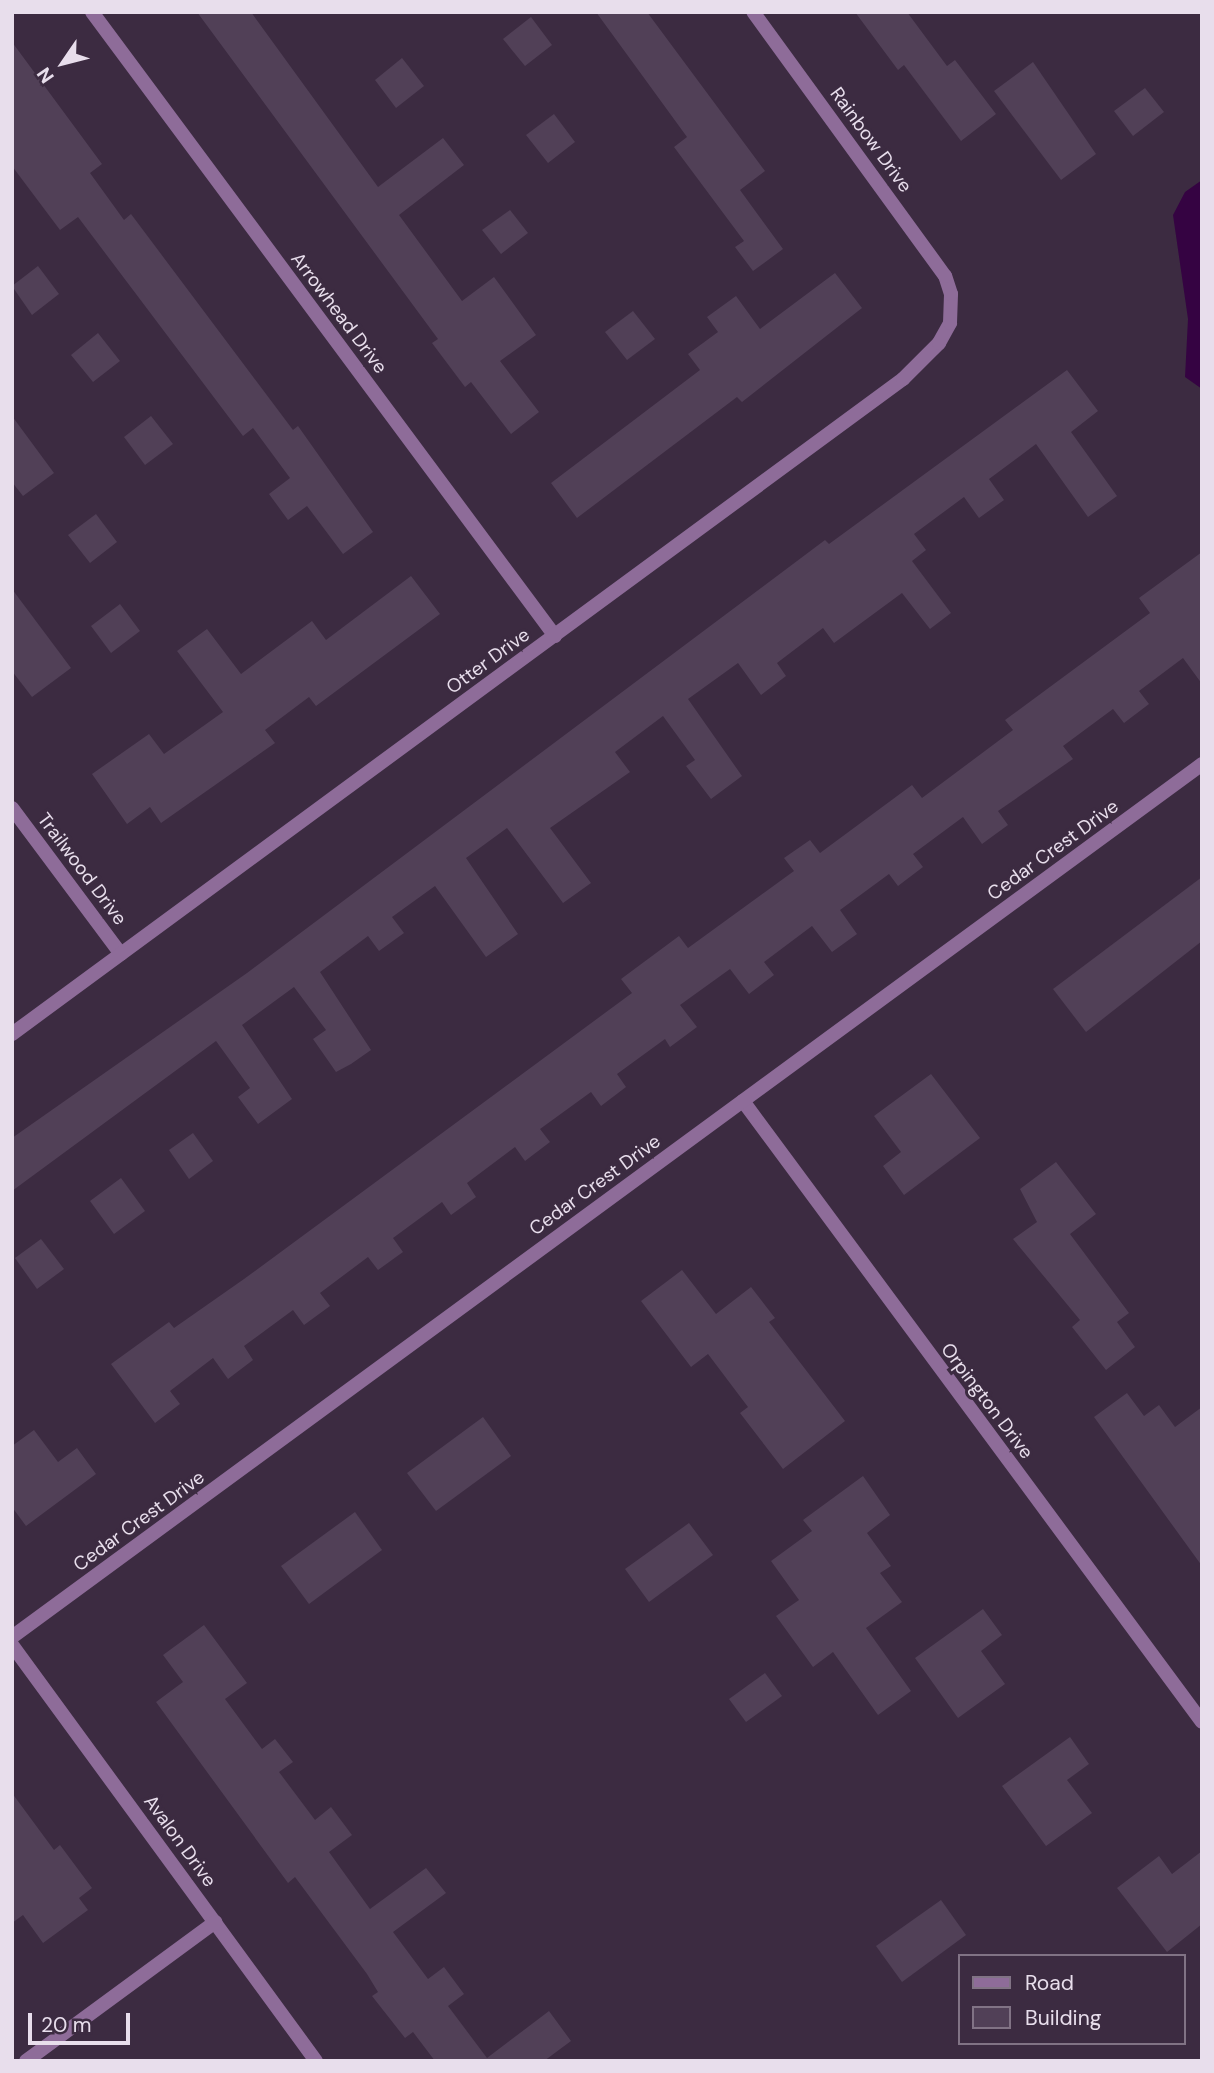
<!DOCTYPE html>
<style>
body{margin:0}
#map{position:relative;width:1214px;height:2073px;overflow:hidden;background:#3c2b41;font-family:"DM Sans",sans-serif}
div>[style]{position:absolute}
.water>*{inset:0;background:#350342}
.building>*{inset:0;background:#514057}
.street>*{height:14px;margin:-7px;padding:0 7px;transform-origin:7px;border-radius:7px;background:#8e6c99}
span{translate:-50% -50%;white-space:nowrap;text-align:center;line-height:1.15;-webkit-text-stroke:6px #3c2b41;paint-order:stroke}
.street-label{font-size:19px;color:#e8deec}
.frame{position:absolute;inset:0;border:14px solid #e8deec;pointer-events:none}
.legend{position:absolute;left:958px;top:1954px;width:228px;height:91px;box-sizing:border-box;background:#3c2b41;border:2px solid #817385;margin:0;padding:9px 12px;list-style:none;font-size:21px;color:#e8deec}
.legend li{display:flex;align-items:center;gap:14px;height:35px}
.legend b{width:35px;border:2px solid #817385}
.north{position:absolute;left:28px;top:28px;width:70px;height:70px;-webkit-text-stroke:5px #3c2b41;paint-order:stroke;rotate:235deg;font-size:19px;font-weight:700;line-height:28px;text-align:center;color:#e8deec}
.north::after{content:'';display:block;margin:auto;width:24px;height:32px;background:#e8deec;clip-path:polygon(50% 0,100% 100%,50% 72%,0 100%)}
.scale{position:absolute;left:28px;top:2013px;width:102px;height:32px;box-sizing:border-box;border:4px solid #e8deec;border-top:0;padding-left:9px;font-size:21px;line-height:24px;white-space:nowrap;color:#e8deec;-webkit-text-stroke:5px #3c2b41;paint-order:stroke}
</style>
<div id="map">
<div class="water">
<div style="clip-path:polygon(1202px 180px,1202px 389px,1185px 377px,1188px 319px,1173px 215px,1185px 192px)"></div>
</div>
<div class="building">
<div style="clip-path:polygon(197px 12px,251px 12px,378px 187px,443px 138px,464px 165px,399px 215px,462px 301px,494px 277px,536px 335px,500px 361px,539px 412px,511px 434px,471px 382px,465px 387px,432px 343px,438px 339px)"></div>
<div style="clip-path:polygon(596px 12px,647px 12px,765px 171px,740px 190px,783px 249px,753px 271px,735px 247px,744px 241px,674px 147px,687px 137px)"></div>
<div style="clip-path:polygon(855px 12px,907px 12px,947px 66px,955px 60px,996px 114px,961px 141px,904px 65px,898px 70px)"></div>
<div style="clip-path:polygon(531px 17px,552px 45px,525px 66px,503px 39px)"></div>
<div style="clip-path:polygon(12px 42px,102px 164px,90px 173px,124px 220px,131px 214px,293px 430px,298px 426px,373px 532px,343px 554px,307px 506px,288px 520px,269px 494px,290px 478px,253px 428px,243px 436px,78px 217px,60px 230px,12px 166px)"></div>
<div style="clip-path:polygon(402px 58px,424px 86px,396px 108px,375px 80px)"></div>
<div style="clip-path:polygon(1033px 62px,1096px 154px,1061px 180px,994px 91px)"></div>
<div style="clip-path:polygon(1145px 88px,1164px 112px,1133px 136px,1114px 111px)"></div>
<div style="clip-path:polygon(554px 114px,575px 142px,548px 163px,526px 135px)"></div>
<div style="clip-path:polygon(510px 210px,528px 233px,501px 254px,482px 230px)"></div>
<div style="clip-path:polygon(38px 266px,59px 294px,32px 315px,12px 286px)"></div>
<div style="clip-path:polygon(835px 273px,862px 308px,742px 402px,737px 397px,577px 518px,551px 483px,700px 370px,688px 354px,718px 332px,707px 317px,736px 296px,760px 329px)"></div>
<div style="clip-path:polygon(633px 311px,655px 339px,627px 360px,605px 332px)"></div>
<div style="clip-path:polygon(98px 333px,120px 361px,93px 382px,71px 355px)"></div>
<div style="clip-path:polygon(1067px 370px,1098px 411px,1071px 432px,1117px 496px,1088px 517px,1036px 444px,989px 479px,1004px 500px,979px 518px,964px 497px,914px 534px,926px 550px,912px 561px,951px 613px,930px 629px,902px 593px,834px 643px,823px 628px,777px 663px,786px 676px,761px 695px,738px 663px,688px 699px,742px 776px,711px 799px,686px 766px,695px 760px,663px 716px,615px 752px,630px 772px,550px 828px,591px 883px,563px 903px,507px 828px,466px 858px,518px 934px,486px 957px,435px 886px,392px 917px,404px 933px,379px 951px,368px 936px,320px 972px,371px 1050px,351px 1064px,336px 1072px,313px 1039px,326px 1030px,294px 987px,242px 1025px,292px 1099px,258px 1124px,238px 1097px,250px 1088px,216px 1041px,12px 1191px,12px 1138px,247px 973px,825px 540px,829px 544px)"></div>
<div style="clip-path:polygon(12px 416px,54px 473px,23px 496px,12px 482px)"></div>
<div style="clip-path:polygon(151px 416px,173px 444px,145px 465px,124px 437px)"></div>
<div style="clip-path:polygon(96px 514px,117px 542px,90px 563px,68px 535px)"></div>
<div style="clip-path:polygon(1202px 552px,1202px 684px,1183px 658px,1139px 691px,1149px 704px,1124px 723px,1113px 709px,1063px 746px,1073px 759px,998px 811px,1008px 825px,982px 844px,963px 817px,913px 854px,923px 867px,898px 886px,889px 874px,840px 910px,857px 934px,832px 952px,812px 926px,764px 962px,774px 975px,749px 994px,730px 969px,680px 1005px,697px 1027px,670px 1047px,665px 1039px,617px 1074px,626px 1087px,601px 1106px,591px 1092px,540px 1129px,550px 1142px,525px 1161px,515px 1147px,467px 1183px,476px 1197px,451px 1215px,442px 1202px,393px 1238px,403px 1252px,378px 1270px,368px 1257px,320px 1293px,330px 1306px,304px 1325px,293px 1310px,244px 1346px,253px 1360px,228px 1379px,213px 1358px,170px 1391px,180px 1404px,155px 1423px,111px 1364px,169px 1322px,174px 1328px,244px 1279px,632px 993px,621px 979px,679px 936px,688px 948px,794px 871px,784px 858px,810px 840px,820px 853px,912px 785px,922px 798px,1013px 730px,1005px 720px,1150px 613px,1139px 598px)"></div>
<div style="clip-path:polygon(411px 576px,440px 614px,316px 706px,309px 697px,265px 730px,275px 743px,161px 823px,150px 807px,127px 824px,92px 774px,149px 734px,164px 754px,223px 712px,177px 651px,207px 629px,241px 674px,312px 621px,326px 640px)"></div>
<div style="clip-path:polygon(12px 589px,71px 668px,32px 697px,12px 671px)"></div>
<div style="clip-path:polygon(120px 604px,140px 631px,111px 653px,91px 626px)"></div>
<div style="clip-path:polygon(1202px 877px,1202px 941px,1086px 1032px,1053px 989px)"></div>
<div style="clip-path:polygon(931px 1074px,980px 1138px,904px 1195px,883px 1166px,901px 1152px,874px 1116px)"></div>
<div style="clip-path:polygon(193px 1133px,213px 1161px,189px 1179px,169px 1150px)"></div>
<div style="clip-path:polygon(1056px 1162px,1096px 1214px,1070px 1234px,1129px 1313px,1117px 1322px,1135px 1347px,1106px 1370px,1072px 1327px,1080px 1320px,1013px 1239px,1037px 1222px,1020px 1189px)"></div>
<div style="clip-path:polygon(121px 1178px,145px 1211px,114px 1234px,90px 1201px)"></div>
<div style="clip-path:polygon(41px 1239px,64px 1269px,37px 1289px,15px 1258px)"></div>
<div style="clip-path:polygon(682px 1270px,716px 1314px,751px 1287px,775px 1318px,769px 1322px,845px 1421px,783px 1469px,740px 1413px,748px 1407px,708px 1354px,691px 1367px,641px 1301px)"></div>
<div style="clip-path:polygon(1127px 1393px,1144px 1416px,1159px 1405px,1175px 1427px,1202px 1407px,1202px 1566px,1094px 1417px)"></div>
<div style="clip-path:polygon(483px 1417px,511px 1456px,436px 1511px,407px 1473px)"></div>
<div style="clip-path:polygon(34px 1430px,58px 1462px,77px 1448px,96px 1474px,26px 1526px,12px 1507px,12px 1446px)"></div>
<div style="clip-path:polygon(863px 1476px,890px 1515px,867px 1533px,891px 1566px,880px 1573px,902px 1602px,866px 1628px,911px 1691px,878px 1715px,833px 1652px,813px 1667px,776px 1616px,799px 1600px,771px 1561px,812px 1531px,803px 1520px)"></div>
<div style="clip-path:polygon(355px 1512px,382px 1550px,309px 1604px,281px 1566px)"></div>
<div style="clip-path:polygon(689px 1523px,713px 1555px,649px 1602px,625px 1569px)"></div>
<div style="clip-path:polygon(983px 1609px,1002px 1635px,981px 1651px,1005px 1684px,958px 1718px,915px 1658px)"></div>
<div style="clip-path:polygon(204px 1625px,247px 1683px,225px 1699px,262px 1749px,275px 1739px,293px 1762px,279px 1772px,315px 1820px,331px 1807px,352px 1835px,329px 1852px,370px 1909px,426px 1868px,446px 1893px,393px 1932px,428px 1979px,444px 1967px,464px 1994px,448px 2006px,487px 2058px,549px 2011px,571px 2041px,544px 2061px,435px 2061px,413px 2032px,405px 2038px,372px 1996px,378px 1992px,367px 1974px,295px 1877px,288px 1883px,156px 1702px,183px 1682px,163px 1655px)"></div>
<div style="clip-path:polygon(765px 1673px,782px 1696px,746px 1722px,729px 1699px)"></div>
<div style="clip-path:polygon(1070px 1737px,1089px 1764px,1067px 1780px,1092px 1813px,1046px 1846px,1002px 1786px)"></div>
<div style="clip-path:polygon(12px 1793px,54px 1850px,60px 1845px,92px 1888px,79px 1898px,88px 1910px,43px 1943px,23px 1915px,12px 1923px)"></div>
<div style="clip-path:polygon(1202px 1851px,1202px 1924px,1167px 1952px,1117px 1888px,1159px 1856px,1172px 1874px)"></div>
<div style="clip-path:polygon(941px 1900px,966px 1935px,902px 1982px,876px 1946px)"></div>
</div>
<div class="street">
<div style="left:92px;top:12px;width:777px;rotate:53.43deg"></div>
<div style="left:12px;top:808px;width:182px;rotate:53.3deg"></div>
<div style="left:12px;top:1034px;width:1106px;rotate:-36.32deg"></div>
<div style="left:903px;top:379px;width:51px;rotate:-45deg"></div>
<div style="left:939px;top:343px;width:23px;rotate:-61deg"></div>
<div style="left:950px;top:323px;width:29px;rotate:-88deg"></div>
<div style="left:951px;top:294px;width:19px;rotate:-108deg"></div>
<div style="left:945px;top:276px;width:326px;rotate:-126deg"></div>
<div style="left:743px;top:1101px;width:772px;rotate:53.53deg"></div>
<div style="left:12px;top:1637px;width:1476px;rotate:-36.26deg"></div>
<div style="left:12px;top:1645px;width:515px;rotate:53.84deg"></div>
<div style="left:26px;top:2061px;width:235px;rotate:-36.3deg"></div>
</div>
<div class="street-label">
<span style="left:871px;top:140px;rotate:54deg">Rainbow Drive</span>
<span style="left:339px;top:313px;rotate:53deg">Arrowhead Drive</span>
<span style="left:488px;top:661px;rotate:-36deg">Otter Drive</span>
<span style="left:1053px;top:850px;rotate:-36deg">Cedar Crest Drive</span>
<span style="left:82px;top:869px;rotate:53deg">Trailwood Drive</span>
<span style="left:595px;top:1185px;rotate:-36deg">Cedar Crest Drive</span>
<span style="left:987px;top:1401px;rotate:53deg">Orpington Drive</span>
<span style="left:139px;top:1521px;rotate:-36deg">Cedar Crest Drive</span>
<span style="left:180px;top:1841px;rotate:54deg">Avalon Drive</span>
</div>
<div class="frame"></div>
<ul class="legend">
<li><b style="height:9px;background:#8e6c99"></b>Road</li>
<li><b style="height:19px;background:#514057"></b>Building</li>
</ul>
<div class="north">N</div>
<div class="scale">20 m</div>
</div>
